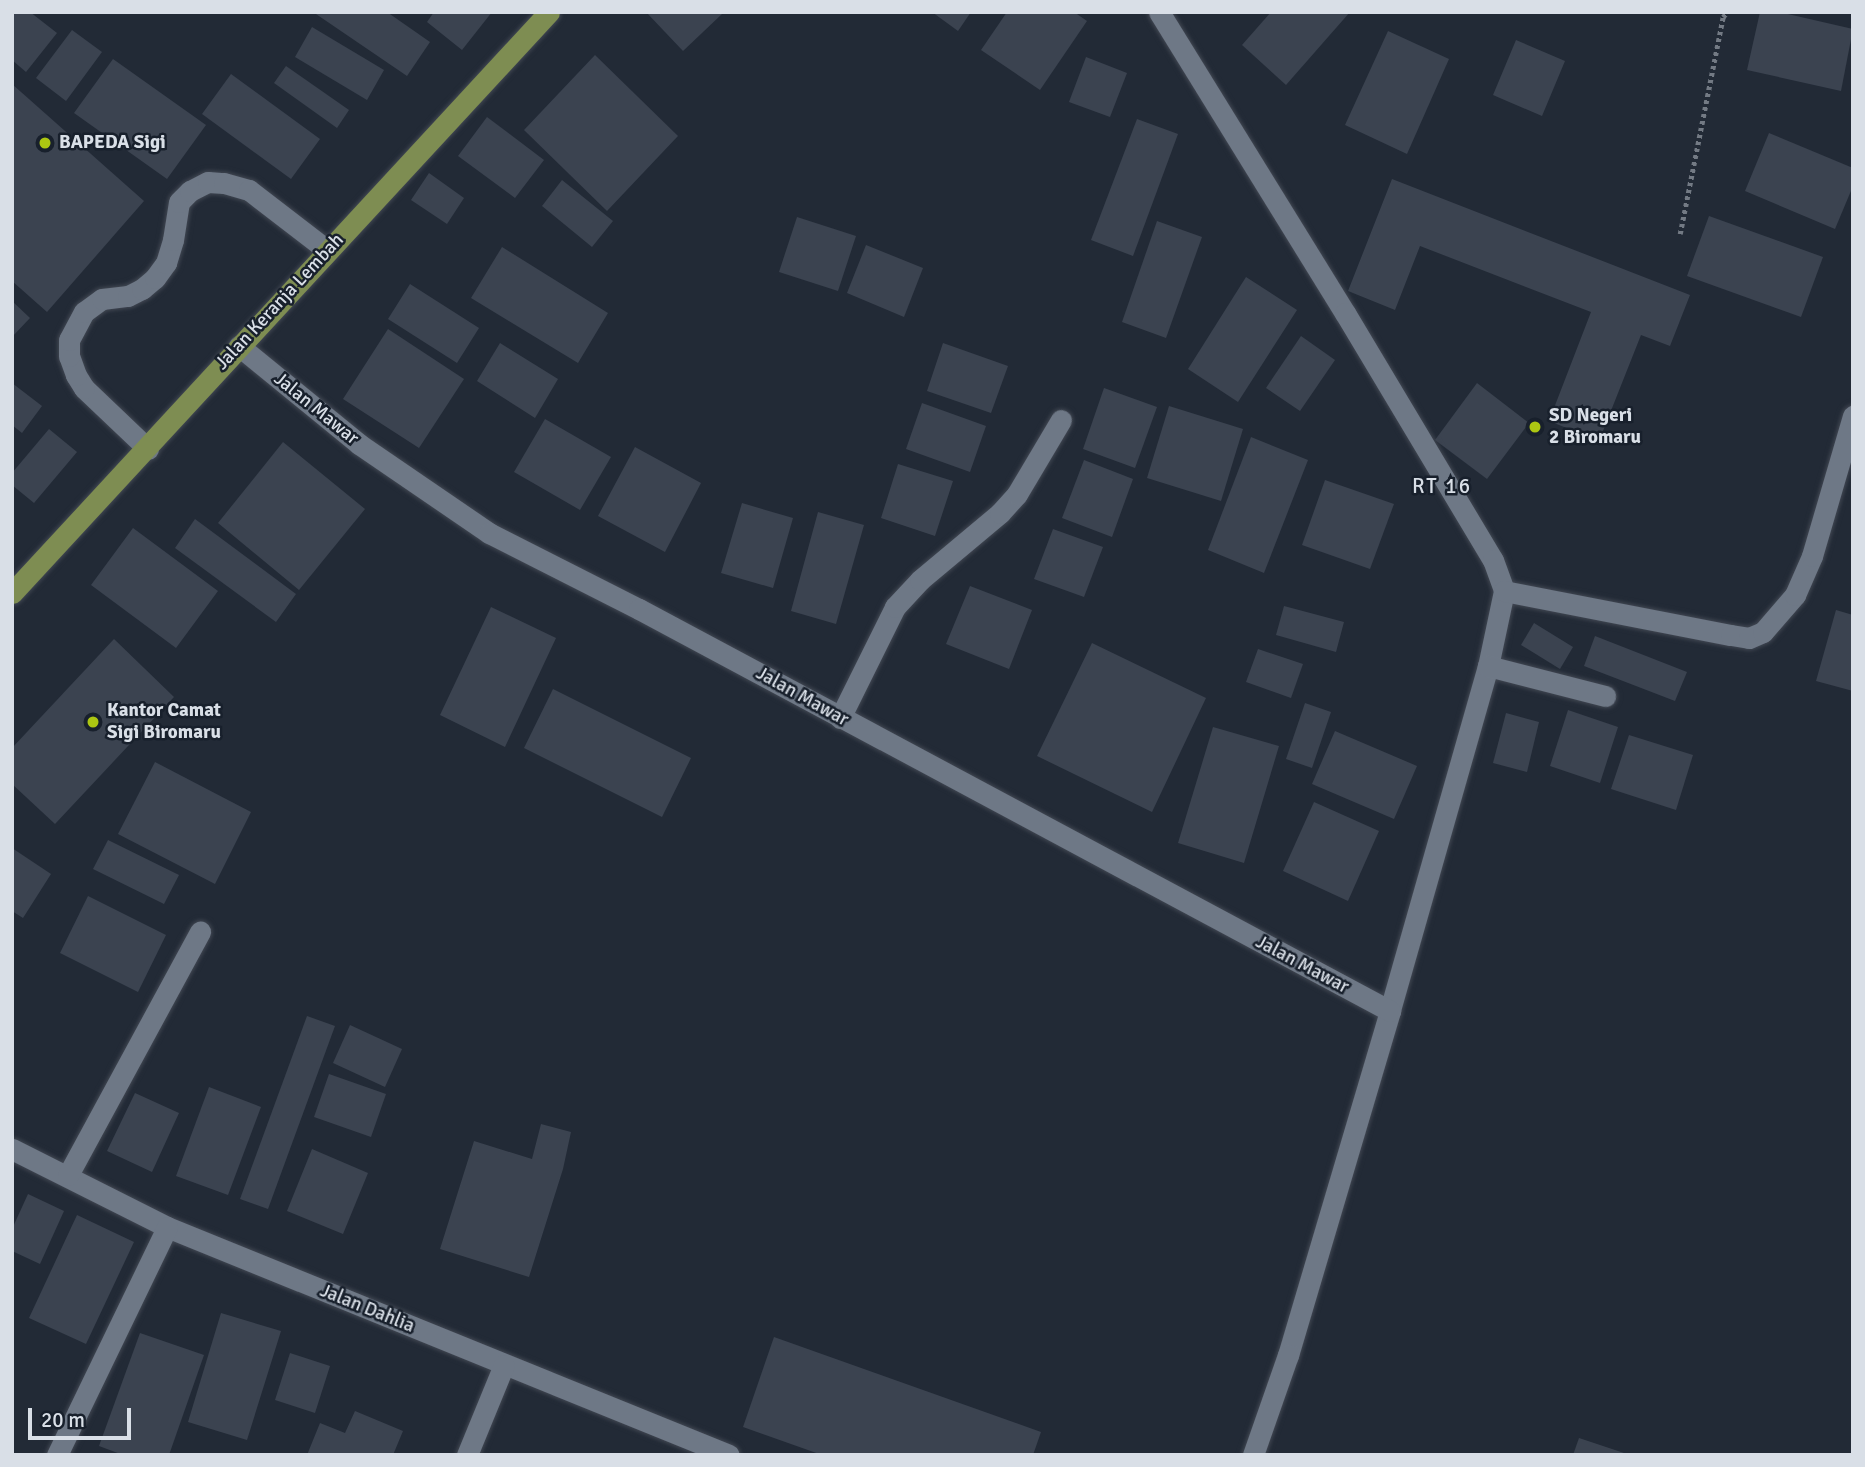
<!DOCTYPE html>
<style>
body{margin:0}
#map{position:relative;width:1865px;height:1467px;overflow:hidden;background:#222a36;font-family:Signika,sans-serif}
div>[style]{position:absolute}
.building>*{inset:0;background:#3b4350}
.path>*{height:4.5px;margin-top:-2.25px;transform-origin:0;background:repeating-linear-gradient(90deg,#737a84 0 3.5px,transparent 0 7px)}
.roads{filter:drop-shadow(0 0 2px #414752) drop-shadow(0 0 2px #414752)}
.minor>*{height:21px;margin:-10.5px;padding:0 10.5px;transform-origin:10.5px;border-radius:10.5px;background:#6e7886}
.major>*{height:21px;margin:-10.5px;padding:0 10.5px;transform-origin:10.5px;border-radius:10.5px;background:#7e8d52}
.dots>*{width:19px;height:19px;translate:-50% -50%;box-sizing:border-box;border:4px solid #18202c;border-radius:50%}
span{translate:-50% -50%;white-space:nowrap;text-align:center;line-height:1.15;-webkit-text-stroke:5px #18202c;paint-order:stroke}
.poi-label{font-size:19px;color:#d9dfe7;font-weight:700}
.left{translate:0 -50%;text-align:left}
.street-label{font-size:19px;color:#d9dfe7}
.neighbourhood-label{font-size:21px;color:#d9dfe7;letter-spacing:2px}
.frame{position:absolute;inset:0;border:14px solid #d9dfe7;pointer-events:none}
.scale{position:absolute;left:28px;top:1408px;width:103px;height:32px;box-sizing:border-box;border:4px solid #d9dfe7;border-top:0;padding-left:9px;font-size:21px;line-height:24px;white-space:nowrap;color:#d9dfe7;-webkit-text-stroke:5px #18202c;paint-order:stroke}
</style>
<div id="map">
<div class="building">
<div style="clip-path:polygon(12px 12px,30px 12px,57px 33px,26px 72px,12px 60px)"></div>
<div style="clip-path:polygon(313px 12px,387px 12px,430px 42px,407px 76px)"></div>
<div style="clip-path:polygon(434px 12px,492px 12px,462px 50px,427px 22px)"></div>
<div style="clip-path:polygon(646px 12px,720px 12px,722px 14px,683px 51px)"></div>
<div style="clip-path:polygon(932px 12px,971px 12px,958px 31px)"></div>
<div style="clip-path:polygon(1007px 12px,1074px 12px,1087px 21px,1040px 90px,981px 50px)"></div>
<div style="clip-path:polygon(1271px 12px,1350px 12px,1286px 85px,1242px 45px)"></div>
<div style="clip-path:polygon(1760px 12px,1779px 12px,1853px 29px,1841px 91px,1747px 70px)"></div>
<div style="clip-path:polygon(312px 27px,384px 70px,367px 100px,295px 57px)"></div>
<div style="clip-path:polygon(72px 30px,102px 52px,66px 101px,36px 78px)"></div>
<div style="clip-path:polygon(1388px 31px,1449px 59px,1407px 154px,1345px 125px)"></div>
<div style="clip-path:polygon(1516px 40px,1565px 61px,1542px 116px,1493px 95px)"></div>
<div style="clip-path:polygon(595px 55px,678px 136px,607px 211px,524px 130px)"></div>
<div style="clip-path:polygon(1086px 57px,1127px 73px,1110px 117px,1069px 102px)"></div>
<div style="clip-path:polygon(113px 59px,206px 125px,167px 179px,74px 113px)"></div>
<div style="clip-path:polygon(286px 66px,349px 110px,337px 128px,274px 83px)"></div>
<div style="clip-path:polygon(231px 74px,320px 139px,291px 179px,202px 114px)"></div>
<div style="clip-path:polygon(12px 84px,144px 201px,47px 312px,12px 281px)"></div>
<div style="clip-path:polygon(487px 117px,544px 160px,515px 198px,458px 156px)"></div>
<div style="clip-path:polygon(1137px 119px,1178px 134px,1133px 256px,1091px 240px)"></div>
<div style="clip-path:polygon(1769px 133px,1853px 168px,1853px 186px,1835px 229px,1745px 191px)"></div>
<div style="clip-path:polygon(429px 173px,464px 198px,447px 224px,411px 200px)"></div>
<div style="clip-path:polygon(1392px 179px,1690px 295px,1670px 346px,1641px 335px,1599px 441px,1549px 421px,1591px 312px,1420px 246px,1395px 310px,1348px 291px)"></div>
<div style="clip-path:polygon(562px 180px,613px 221px,592px 247px,542px 206px)"></div>
<div style="clip-path:polygon(1709px 216px,1823px 257px,1801px 317px,1687px 276px)"></div>
<div style="clip-path:polygon(797px 217px,856px 236px,838px 291px,779px 272px)"></div>
<div style="clip-path:polygon(1157px 221px,1202px 237px,1166px 338px,1122px 322px)"></div>
<div style="clip-path:polygon(866px 245px,923px 268px,904px 317px,847px 293px)"></div>
<div style="clip-path:polygon(502px 247px,608px 313px,578px 363px,471px 298px)"></div>
<div style="clip-path:polygon(1246px 277px,1297px 310px,1238px 402px,1188px 369px)"></div>
<div style="clip-path:polygon(410px 284px,479px 328px,457px 363px,388px 319px)"></div>
<div style="clip-path:polygon(12px 301px,30px 318px,12px 337px)"></div>
<div style="clip-path:polygon(388px 329px,464px 379px,419px 448px,343px 399px)"></div>
<div style="clip-path:polygon(1301px 336px,1335px 360px,1300px 411px,1266px 388px)"></div>
<div style="clip-path:polygon(500px 343px,558px 379px,535px 418px,477px 381px)"></div>
<div style="clip-path:polygon(943px 343px,1008px 366px,991px 413px,927px 391px)"></div>
<div style="clip-path:polygon(12px 383px,42px 406px,22px 433px,12px 425px)"></div>
<div style="clip-path:polygon(1477px 383px,1529px 423px,1487px 479px,1435px 440px)"></div>
<div style="clip-path:polygon(1104px 388px,1157px 407px,1135px 468px,1083px 449px)"></div>
<div style="clip-path:polygon(922px 403px,986px 426px,970px 472px,906px 449px)"></div>
<div style="clip-path:polygon(1169px 406px,1243px 429px,1221px 501px,1147px 478px)"></div>
<div style="clip-path:polygon(545px 419px,611px 457px,580px 510px,514px 472px)"></div>
<div style="clip-path:polygon(49px 429px,77px 452px,34px 503px,12px 485px,12px 473px)"></div>
<div style="clip-path:polygon(1251px 437px,1308px 460px,1264px 573px,1208px 550px)"></div>
<div style="clip-path:polygon(283px 442px,365px 509px,299px 590px,218px 523px)"></div>
<div style="clip-path:polygon(635px 447px,701px 483px,665px 552px,598px 516px)"></div>
<div style="clip-path:polygon(1084px 460px,1133px 479px,1112px 537px,1062px 518px)"></div>
<div style="clip-path:polygon(898px 464px,953px 481px,935px 536px,881px 518px)"></div>
<div style="clip-path:polygon(1325px 480px,1394px 504px,1370px 569px,1302px 545px)"></div>
<div style="clip-path:polygon(742px 503px,793px 518px,773px 588px,721px 573px)"></div>
<div style="clip-path:polygon(818px 512px,864px 525px,836px 624px,791px 611px)"></div>
<div style="clip-path:polygon(195px 519px,296px 594px,276px 622px,175px 548px)"></div>
<div style="clip-path:polygon(133px 528px,218px 591px,176px 648px,91px 585px)"></div>
<div style="clip-path:polygon(1053px 529px,1103px 547px,1084px 597px,1034px 579px)"></div>
<div style="clip-path:polygon(970px 586px,1032px 610px,1009px 669px,946px 644px)"></div>
<div style="clip-path:polygon(1284px 606px,1344px 622px,1336px 652px,1276px 635px)"></div>
<div style="clip-path:polygon(491px 607px,556px 638px,505px 747px,440px 715px)"></div>
<div style="clip-path:polygon(1836px 610px,1853px 615px,1853px 691px,1816px 681px)"></div>
<div style="clip-path:polygon(1534px 623px,1573px 647px,1560px 669px,1521px 645px)"></div>
<div style="clip-path:polygon(1595px 636px,1687px 672px,1675px 701px,1584px 666px)"></div>
<div style="clip-path:polygon(114px 639px,174px 697px,55px 824px,12px 784px,12px 748px)"></div>
<div style="clip-path:polygon(1092px 643px,1206px 698px,1152px 812px,1037px 756px)"></div>
<div style="clip-path:polygon(1258px 649px,1303px 664px,1291px 698px,1246px 682px)"></div>
<div style="clip-path:polygon(553px 689px,691px 758px,662px 817px,524px 748px)"></div>
<div style="clip-path:polygon(1305px 703px,1331px 712px,1312px 768px,1286px 759px)"></div>
<div style="clip-path:polygon(1568px 710px,1618px 727px,1600px 783px,1550px 766px)"></div>
<div style="clip-path:polygon(1506px 713px,1539px 722px,1527px 772px,1493px 763px)"></div>
<div style="clip-path:polygon(1213px 727px,1279px 746px,1244px 863px,1178px 843px)"></div>
<div style="clip-path:polygon(1335px 731px,1417px 766px,1394px 819px,1312px 784px)"></div>
<div style="clip-path:polygon(1629px 735px,1693px 755px,1676px 810px,1611px 789px)"></div>
<div style="clip-path:polygon(155px 762px,251px 812px,215px 884px,118px 834px)"></div>
<div style="clip-path:polygon(1314px 802px,1379px 831px,1348px 901px,1283px 871px)"></div>
<div style="clip-path:polygon(108px 840px,179px 875px,164px 904px,93px 869px)"></div>
<div style="clip-path:polygon(12px 848px,51px 874px,23px 918px,12px 911px)"></div>
<div style="clip-path:polygon(88px 896px,166px 935px,138px 992px,60px 953px)"></div>
<div style="clip-path:polygon(307px 1016px,335px 1026px,268px 1209px,240px 1199px)"></div>
<div style="clip-path:polygon(350px 1025px,402px 1049px,385px 1087px,333px 1063px)"></div>
<div style="clip-path:polygon(329px 1074px,386px 1094px,371px 1137px,314px 1117px)"></div>
<div style="clip-path:polygon(209px 1087px,261px 1107px,228px 1195px,176px 1176px)"></div>
<div style="clip-path:polygon(135px 1093px,179px 1113px,152px 1172px,107px 1151px)"></div>
<div style="clip-path:polygon(541px 1124px,571px 1132px,563px 1169px,529px 1277px,440px 1249px,474px 1141px,532px 1159px)"></div>
<div style="clip-path:polygon(312px 1149px,368px 1173px,343px 1234px,287px 1211px)"></div>
<div style="clip-path:polygon(28px 1194px,64px 1211px,40px 1264px,12px 1251px,12px 1229px)"></div>
<div style="clip-path:polygon(77px 1215px,134px 1242px,86px 1344px,29px 1318px)"></div>
<div style="clip-path:polygon(221px 1313px,281px 1331px,247px 1440px,188px 1422px)"></div>
<div style="clip-path:polygon(140px 1333px,204px 1355px,169px 1455px,123px 1455px,99px 1446px)"></div>
<div style="clip-path:polygon(774px 1337px,1041px 1432px,1033px 1455px,822px 1455px,743px 1427px)"></div>
<div style="clip-path:polygon(290px 1353px,330px 1366px,315px 1413px,275px 1400px)"></div>
<div style="clip-path:polygon(355px 1411px,403px 1431px,393px 1455px,307px 1455px,320px 1423px,345px 1433px)"></div>
<div style="clip-path:polygon(1579px 1438px,1627px 1454px,1627px 1455px,1573px 1455px)"></div>
</div>
<div class="path">
<div style="left:1680px;top:234px;width:221px;rotate:-78.8deg"></div>
<div style="left:1723px;top:17px;width:6px;rotate:-51deg"></div>
</div>
<div class="roads">
<div class="minor">
<div style="left:1159px;top:12px;width:354px;rotate:58.3deg"></div>
<div style="left:1345px;top:313px;width:288px;rotate:59.1deg"></div>
<div style="left:1493px;top:560px;width:33px;rotate:70deg"></div>
<div style="left:1504px;top:591px;width:77px;rotate:102deg"></div>
<div style="left:1488px;top:666px;width:359px;rotate:105.9deg"></div>
<div style="left:1390px;top:1011px;width:359px;rotate:106.5deg"></div>
<div style="left:1288px;top:1355px;width:106px;rotate:109.3deg"></div>
<div style="left:239px;top:346px;width:155px;rotate:39.2deg"></div>
<div style="left:359px;top:444px;width:158px;rotate:34.4deg"></div>
<div style="left:489px;top:533px;width:168px;rotate:26.9deg"></div>
<div style="left:639px;top:609px;width:852px;rotate:28.16deg"></div>
<div style="left:148px;top:449px;width:88px;rotate:-136.4deg"></div>
<div style="left:84px;top:388px;width:15px;rotate:-122deg"></div>
<div style="left:76px;top:375px;width:20px;rotate:-110deg"></div>
<div style="left:69px;top:356px;width:16px;rotate:-90deg"></div>
<div style="left:69px;top:340px;width:32px;rotate:-62deg"></div>
<div style="left:84px;top:312px;width:22px;rotate:-36deg"></div>
<div style="left:102px;top:299px;width:26px;rotate:-7deg"></div>
<div style="left:128px;top:296px;width:16px;rotate:-27deg"></div>
<div style="left:142px;top:289px;width:17px;rotate:-40deg"></div>
<div style="left:155px;top:278px;width:19px;rotate:-54deg"></div>
<div style="left:166px;top:263px;width:24px;rotate:-73deg"></div>
<div style="left:173px;top:240px;width:38px;rotate:-81deg"></div>
<div style="left:179px;top:202px;width:16px;rotate:-45deg"></div>
<div style="left:190px;top:191px;width:20px;rotate:-27deg"></div>
<div style="left:208px;top:182px;width:16px;rotate:4deg"></div>
<div style="left:224px;top:183px;width:26px;rotate:16deg"></div>
<div style="left:249px;top:190px;width:98px;rotate:37.6deg"></div>
<div style="left:1504px;top:591px;width:231px;rotate:11deg"></div>
<div style="left:1731px;top:635px;width:18px;rotate:9deg"></div>
<div style="left:1749px;top:638px;width:15px;rotate:-23deg"></div>
<div style="left:1763px;top:632px;width:49px;rotate:-49.1deg"></div>
<div style="left:1795px;top:595px;width:43px;rotate:-66.4deg"></div>
<div style="left:1812px;top:556px;width:146px;rotate:-73.7deg"></div>
<div style="left:1488px;top:666px;width:121px;rotate:14.4deg"></div>
<div style="left:840px;top:718px;width:124px;rotate:-63.6deg"></div>
<div style="left:895px;top:607px;width:37px;rotate:-47deg"></div>
<div style="left:920px;top:580px;width:104px;rotate:-39.9deg"></div>
<div style="left:1000px;top:513px;width:25px;rotate:-48deg"></div>
<div style="left:1017px;top:494px;width:86px;rotate:-59.3deg"></div>
<div style="left:12px;top:1149px;width:174px;rotate:26.7deg"></div>
<div style="left:167px;top:1227px;width:606px;rotate:22.08deg"></div>
<div style="left:68px;top:1175px;width:277px;rotate:-61.5deg"></div>
<div style="left:57px;top:1455px;width:253px;rotate:-64.2deg"></div>
<div style="left:467px;top:1455px;width:97px;rotate:-67.7deg"></div>
</div>
<div class="major">
<div style="left:12px;top:593px;width:791px;rotate:-47.25deg"></div>
</div>
</div>
<div class="dots">
<div style="left:45px;top:143px;background:#acc612"></div>
<div style="left:1535px;top:427px;background:#acc612"></div>
<div style="left:93px;top:722px;background:#acc612"></div>
</div>
<div class="poi-label">
<span class="left" style="left:59px;top:143px">BAPEDA Sigi</span>
<span class="left" style="left:1549px;top:427px">SD Negeri<br>2 Biromaru</span>
<span class="left" style="left:107px;top:722px">Kantor Camat<br>Sigi Biromaru</span>
</div>
<div class="street-label">
<span style="left:280px;top:302px;rotate:-47deg">Jalan Keranja Lembah</span>
<span style="left:316px;top:409px;rotate:39deg">Jalan Mawar</span>
<span style="left:802px;top:697px;rotate:29deg">Jalan Mawar</span>
<span style="left:1302px;top:965px;rotate:28deg">Jalan Mawar</span>
<span style="left:367px;top:1309px;rotate:22deg">Jalan Dahlia</span>
</div>
<div class="neighbourhood-label">
<span style="left:1442px;top:486px">RT 16</span>
</div>
<div class="frame"></div>
<div class="scale">20 m</div>
</div>
